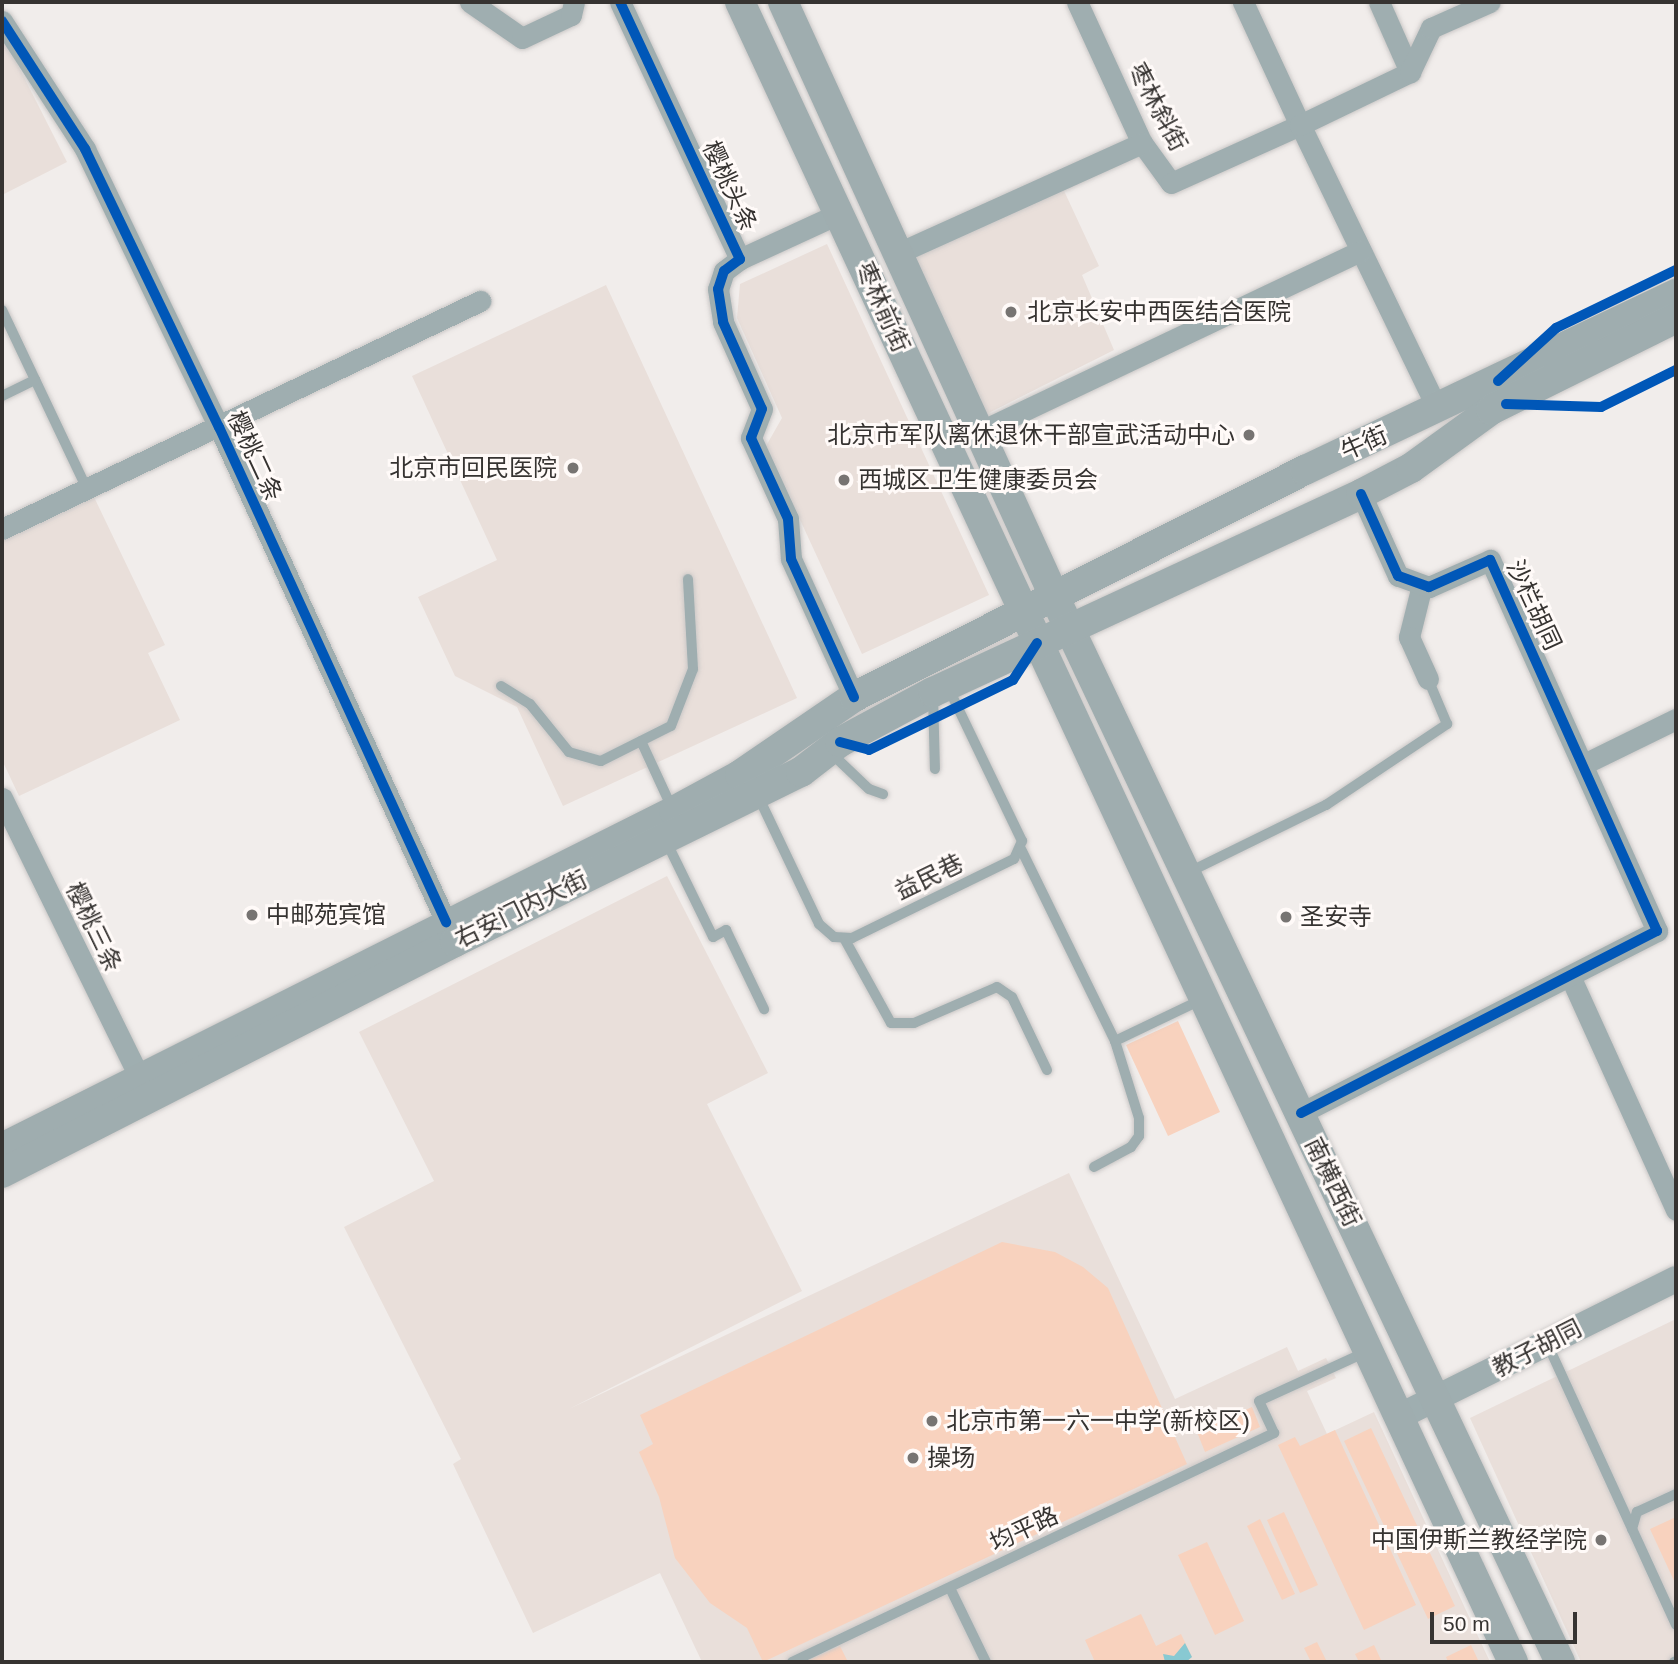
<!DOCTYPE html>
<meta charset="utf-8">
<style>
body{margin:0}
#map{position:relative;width:1678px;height:1664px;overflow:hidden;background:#f1edeb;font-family:Helvetica,"Noto Sans SC",sans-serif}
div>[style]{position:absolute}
.built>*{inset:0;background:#e9dfda}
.green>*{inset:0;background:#f8d2be}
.water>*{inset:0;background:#88c9d2}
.roads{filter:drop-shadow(0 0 2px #cbc8c7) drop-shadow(0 0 2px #cbc8c7)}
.service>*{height:10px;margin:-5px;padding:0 5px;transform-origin:5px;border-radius:5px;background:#9faeb0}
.minor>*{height:21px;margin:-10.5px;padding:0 10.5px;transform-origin:10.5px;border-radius:10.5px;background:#9faeb0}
.tertiary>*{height:26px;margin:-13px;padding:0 13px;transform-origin:13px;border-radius:13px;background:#9faeb0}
.secondary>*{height:30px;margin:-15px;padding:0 15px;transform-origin:15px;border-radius:15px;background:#9fadaf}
.cycleway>*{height:10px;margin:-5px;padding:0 5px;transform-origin:5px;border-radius:5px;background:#0057b8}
.dots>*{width:19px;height:19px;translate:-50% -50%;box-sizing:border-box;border:4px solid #fffaf8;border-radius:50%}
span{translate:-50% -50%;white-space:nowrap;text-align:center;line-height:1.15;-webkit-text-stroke:6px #fffaf8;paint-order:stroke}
.street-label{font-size:24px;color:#363331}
.poi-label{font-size:24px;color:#363331}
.left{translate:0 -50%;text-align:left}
.right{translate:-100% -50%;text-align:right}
.frame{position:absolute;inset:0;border:4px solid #363331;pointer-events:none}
.scale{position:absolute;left:1430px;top:1612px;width:147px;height:32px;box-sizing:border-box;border:4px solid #363331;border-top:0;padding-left:9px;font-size:21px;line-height:24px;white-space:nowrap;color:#363331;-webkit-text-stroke:5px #fffaf8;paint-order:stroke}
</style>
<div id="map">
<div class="built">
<div style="clip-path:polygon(2px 34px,67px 162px,2px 195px)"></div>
<div style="clip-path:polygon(1059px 180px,1099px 266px,1082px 275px,1114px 350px,973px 421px,896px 254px)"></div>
<div style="clip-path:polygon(827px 244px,989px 595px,862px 654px,766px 446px,782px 418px,737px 318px,740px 284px)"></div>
<div style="clip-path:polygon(606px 285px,797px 698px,563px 806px,517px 707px,455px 676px,418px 597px,497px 560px,412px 376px)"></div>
<div style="clip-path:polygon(94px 497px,165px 645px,148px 653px,180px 720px,19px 796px,2px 760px,2px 541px)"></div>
<div style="clip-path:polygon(667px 876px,768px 1073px,707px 1104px,802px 1291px,569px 1409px,1069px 1173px,1175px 1399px,1287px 1347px,1298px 1371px,1326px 1358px,1336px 1378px,1307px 1391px,1327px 1434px,1374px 1412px,1490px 1662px,702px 1662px,660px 1573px,533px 1633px,453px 1464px,461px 1459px,344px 1227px,434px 1181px,359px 1032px)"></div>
<div style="clip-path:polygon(1676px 1319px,1676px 1662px,1581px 1662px,1470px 1418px)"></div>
</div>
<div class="green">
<div style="clip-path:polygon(1178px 1021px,1220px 1112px,1168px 1136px,1126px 1045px)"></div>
<div style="clip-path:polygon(1002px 1242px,1055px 1252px,1083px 1267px,1108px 1288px,1187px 1464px,763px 1662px,747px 1628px,710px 1603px,675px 1558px,659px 1497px,639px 1452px,653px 1444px,640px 1415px)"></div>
<div style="clip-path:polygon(1252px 1407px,1260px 1427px,1205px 1452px,1197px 1432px)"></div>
<div style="clip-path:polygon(1371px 1428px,1455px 1606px,1428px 1619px,1344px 1441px)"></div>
<div style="clip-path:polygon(1335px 1430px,1416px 1605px,1364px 1630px,1278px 1445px,1295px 1437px,1300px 1446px)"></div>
<div style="clip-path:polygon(1284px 1512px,1318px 1585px,1300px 1593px,1267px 1520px)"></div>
<div style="clip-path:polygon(1676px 1517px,1676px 1585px,1650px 1529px)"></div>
<div style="clip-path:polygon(1260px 1519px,1295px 1594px,1282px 1600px,1247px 1526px)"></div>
<div style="clip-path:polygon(1207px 1542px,1244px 1621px,1215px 1635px,1178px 1555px)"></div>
<div style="clip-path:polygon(1141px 1614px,1156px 1646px,1181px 1634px,1192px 1657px,1186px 1662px,1095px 1662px,1085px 1640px)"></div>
<div style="clip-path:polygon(1317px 1642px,1327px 1662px,1311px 1662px,1304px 1648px)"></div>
<div style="clip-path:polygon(1374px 1645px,1382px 1662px,1359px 1662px,1355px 1654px)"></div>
<div style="clip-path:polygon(1471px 1645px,1479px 1662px,1448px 1662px,1446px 1657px)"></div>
<div style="clip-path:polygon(840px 1646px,848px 1662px,804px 1662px)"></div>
</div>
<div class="water">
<div style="clip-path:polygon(1185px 1643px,1192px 1657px,1186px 1662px,1165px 1662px,1163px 1654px,1174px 1656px)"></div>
</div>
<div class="roads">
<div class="service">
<div style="left:2px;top:310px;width:198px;rotate:64.6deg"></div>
<div style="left:2px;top:396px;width:37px;rotate:-26deg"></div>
<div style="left:501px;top:686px;width:34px;rotate:32deg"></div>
<div style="left:530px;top:704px;width:62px;rotate:50.9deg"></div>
<div style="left:569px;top:752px;width:33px;rotate:16deg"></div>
<div style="left:601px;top:761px;width:78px;rotate:-26.6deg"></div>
<div style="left:671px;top:726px;width:61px;rotate:-68.9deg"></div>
<div style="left:693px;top:669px;width:90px;rotate:-93.2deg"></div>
<div style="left:933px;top:695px;width:74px;rotate:88.5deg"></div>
<div style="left:641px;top:741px;width:74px;rotate:65.2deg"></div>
<div style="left:831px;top:753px;width:52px;rotate:43.5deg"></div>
<div style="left:869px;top:789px;width:15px;rotate:20deg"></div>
<div style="left:758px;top:796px;width:142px;rotate:64.5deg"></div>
<div style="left:819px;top:924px;width:20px;rotate:41deg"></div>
<div style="left:834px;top:937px;width:18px;rotate:3deg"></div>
<div style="left:852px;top:938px;width:180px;rotate:-26deg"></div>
<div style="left:1014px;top:859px;width:20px;rotate:-66deg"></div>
<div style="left:1022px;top:841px;width:171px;rotate:-115.7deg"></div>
<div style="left:666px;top:841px;width:107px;rotate:63.9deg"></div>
<div style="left:713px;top:937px;width:15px;rotate:-28deg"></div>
<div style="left:726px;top:930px;width:88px;rotate:64.3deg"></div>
<div style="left:1021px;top:849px;width:214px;rotate:63.9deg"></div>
<div style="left:1115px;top:1041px;width:81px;rotate:72.7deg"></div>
<div style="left:1139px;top:1118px;width:18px;rotate:90deg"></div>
<div style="left:1139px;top:1136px;width:14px;rotate:126deg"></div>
<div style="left:1131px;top:1147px;width:42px;rotate:151.6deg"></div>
<div style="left:1187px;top:873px;width:155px;rotate:-26.1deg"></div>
<div style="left:1326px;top:805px;width:146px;rotate:-33.8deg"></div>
<div style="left:1447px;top:724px;width:49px;rotate:-112.9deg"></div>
<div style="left:844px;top:938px;width:97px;rotate:61.1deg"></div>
<div style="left:891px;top:1023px;width:23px"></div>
<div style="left:914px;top:1023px;width:90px;rotate:-23.4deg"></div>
<div style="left:997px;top:987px;width:18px;rotate:34deg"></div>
<div style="left:1012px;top:997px;width:81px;rotate:64.4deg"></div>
<div style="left:1115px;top:1041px;width:95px;rotate:-25.5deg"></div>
<div style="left:1547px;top:1343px;width:310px;rotate:65.4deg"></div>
<div style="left:1632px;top:1529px;width:18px;rotate:-74deg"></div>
<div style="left:1637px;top:1512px;width:43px;rotate:-24.8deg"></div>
<div style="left:950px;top:1588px;width:82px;rotate:64.1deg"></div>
<div style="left:792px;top:1662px;width:534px;rotate:-25.41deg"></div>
<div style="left:1274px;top:1433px;width:35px;rotate:-115deg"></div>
<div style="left:1259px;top:1401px;width:118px;rotate:-24.6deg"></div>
<div style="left:1674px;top:1662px;width:2px;rotate:-27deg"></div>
</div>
<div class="minor">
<div style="left:470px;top:2px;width:63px;rotate:34.7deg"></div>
<div style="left:522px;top:38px;width:54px;rotate:-25.1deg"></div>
<div style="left:571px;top:15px;width:13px;rotate:-77deg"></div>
<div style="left:620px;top:2px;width:284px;rotate:65deg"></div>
<div style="left:740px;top:259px;width:20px;rotate:143deg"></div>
<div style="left:724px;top:271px;width:19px;rotate:108deg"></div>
<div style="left:718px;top:289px;width:33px;rotate:81deg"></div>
<div style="left:723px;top:322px;width:95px;rotate:65.9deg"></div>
<div style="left:762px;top:409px;width:31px;rotate:111deg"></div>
<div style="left:751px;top:438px;width:89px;rotate:65.4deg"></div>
<div style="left:788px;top:519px;width:40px;rotate:85.7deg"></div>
<div style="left:791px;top:559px;width:152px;rotate:65.5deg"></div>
<div style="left:1077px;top:2px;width:155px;rotate:65.3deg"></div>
<div style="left:1142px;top:143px;width:49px;rotate:54.1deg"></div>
<div style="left:1171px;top:183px;width:141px;rotate:-24.2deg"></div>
<div style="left:1300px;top:125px;width:136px;rotate:-114.9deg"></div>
<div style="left:1379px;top:2px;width:77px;rotate:66.1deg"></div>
<div style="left:2px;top:21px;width:153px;rotate:57deg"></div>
<div style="left:85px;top:149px;width:309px;rotate:64.3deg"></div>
<div style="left:219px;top:427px;width:545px;rotate:65.36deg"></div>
<div style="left:896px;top:254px;width:270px;rotate:-24.3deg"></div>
<div style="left:740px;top:259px;width:110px;rotate:-24.7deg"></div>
<div style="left:1438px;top:410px;width:317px;rotate:-115.8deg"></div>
<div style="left:1300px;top:125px;width:122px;rotate:-25.7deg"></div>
<div style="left:1410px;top:72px;width:49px;rotate:-64.5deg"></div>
<div style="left:1431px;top:28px;width:64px;rotate:-23.8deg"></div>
<div style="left:979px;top:432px;width:422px;rotate:-25.4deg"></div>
<div style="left:2px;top:529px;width:530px;rotate:-25.5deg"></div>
<div style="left:1422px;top:585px;width:54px;rotate:104deg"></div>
<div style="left:1409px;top:637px;width:46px;rotate:65.7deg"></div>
<div style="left:1584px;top:764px;width:102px;rotate:-26.1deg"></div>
<div style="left:2px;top:798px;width:312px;rotate:63.8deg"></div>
<div style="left:1570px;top:976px;width:257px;rotate:65.6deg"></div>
<div style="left:1301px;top:1113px;width:400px;rotate:-27.1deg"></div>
<div style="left:1657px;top:931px;width:407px;rotate:-114.2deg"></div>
<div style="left:1490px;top:560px;width:67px;rotate:156.1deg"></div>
<div style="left:1429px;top:587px;width:33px;rotate:-160deg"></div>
<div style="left:1398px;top:576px;width:90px;rotate:-114.3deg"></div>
</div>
<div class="tertiary">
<div style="left:1398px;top:1417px;width:310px;rotate:-26.4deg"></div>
</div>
<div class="secondary">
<div style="left:740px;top:2px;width:1831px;rotate:65.03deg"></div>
<div style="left:783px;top:2px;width:655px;rotate:65.47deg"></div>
<div style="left:1055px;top:598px;width:1178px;rotate:64.61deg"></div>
<div style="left:2px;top:1148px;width:752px;rotate:-26.63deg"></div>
<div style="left:674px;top:811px;width:75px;rotate:-28.6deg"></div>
<div style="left:740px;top:775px;width:138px;rotate:-34.4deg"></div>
<div style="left:854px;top:697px;width:505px;rotate:-26.72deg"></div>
<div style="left:1305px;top:470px;width:411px;rotate:-25.4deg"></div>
<div style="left:2px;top:1173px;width:508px;rotate:-27.02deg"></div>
<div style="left:455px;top:942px;width:386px;rotate:-26.2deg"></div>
<div style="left:801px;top:772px;width:49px;rotate:-37.6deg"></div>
<div style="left:840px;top:742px;width:106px;rotate:-28.3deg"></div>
<div style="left:933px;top:692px;width:472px;rotate:-24.8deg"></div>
<div style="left:1361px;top:494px;width:56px;rotate:-27.5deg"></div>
<div style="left:1411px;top:468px;width:99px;rotate:-35.9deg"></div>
<div style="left:1491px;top:410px;width:207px;rotate:-26.4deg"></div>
</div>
</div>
<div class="cycleway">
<div style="left:620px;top:2px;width:284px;rotate:65deg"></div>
<div style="left:740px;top:259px;width:20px;rotate:143deg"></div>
<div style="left:724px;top:271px;width:19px;rotate:108deg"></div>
<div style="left:718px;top:289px;width:33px;rotate:81deg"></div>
<div style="left:723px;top:322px;width:95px;rotate:65.9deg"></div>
<div style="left:762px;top:409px;width:31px;rotate:111deg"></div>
<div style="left:751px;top:438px;width:89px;rotate:65.4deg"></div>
<div style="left:788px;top:519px;width:40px;rotate:85.7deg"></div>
<div style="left:791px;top:559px;width:152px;rotate:65.5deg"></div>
<div style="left:2px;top:21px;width:153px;rotate:57deg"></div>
<div style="left:85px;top:149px;width:309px;rotate:64.3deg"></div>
<div style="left:219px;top:427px;width:545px;rotate:65.36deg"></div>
<div style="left:1498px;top:381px;width:79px;rotate:-42.4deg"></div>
<div style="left:1556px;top:328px;width:133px;rotate:-25.8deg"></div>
<div style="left:1506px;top:404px;width:95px;rotate:1.8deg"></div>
<div style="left:1601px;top:407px;width:84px;rotate:-26.3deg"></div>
<div style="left:840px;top:742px;width:30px;rotate:15deg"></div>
<div style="left:869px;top:750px;width:160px;rotate:-25.9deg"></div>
<div style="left:1013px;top:680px;width:44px;rotate:-57deg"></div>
<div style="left:1301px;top:1113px;width:400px;rotate:-27.1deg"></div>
<div style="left:1657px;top:931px;width:407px;rotate:-114.2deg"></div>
<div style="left:1490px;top:560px;width:67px;rotate:156.1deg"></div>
<div style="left:1429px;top:587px;width:33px;rotate:-160deg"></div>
<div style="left:1398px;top:576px;width:90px;rotate:-114.3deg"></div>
</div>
<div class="dots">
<div style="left:1011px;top:312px;background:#777472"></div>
<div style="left:1249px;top:435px;background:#777472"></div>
<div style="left:573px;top:468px;background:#777472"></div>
<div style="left:844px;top:480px;background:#777472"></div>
<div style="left:252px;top:915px;background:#777472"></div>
<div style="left:1286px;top:917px;background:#777472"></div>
<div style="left:932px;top:1421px;background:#777472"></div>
<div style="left:913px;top:1458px;background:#777472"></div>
<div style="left:1601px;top:1540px;background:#777472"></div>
</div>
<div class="street-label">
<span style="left:1158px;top:107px;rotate:62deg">枣林斜街</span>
<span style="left:730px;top:186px;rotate:65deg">樱桃头条</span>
<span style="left:883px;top:307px;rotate:66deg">枣林前街</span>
<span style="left:1364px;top:443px;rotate:-24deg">牛街</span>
<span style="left:255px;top:456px;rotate:65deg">樱桃二条</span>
<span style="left:1534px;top:605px;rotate:65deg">沙栏胡同</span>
<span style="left:929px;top:877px;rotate:-26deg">益民巷</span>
<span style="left:521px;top:909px;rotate:-26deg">右安门内大街</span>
<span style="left:94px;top:927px;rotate:64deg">樱桃三条</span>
<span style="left:1333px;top:1182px;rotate:64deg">南横西街</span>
<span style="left:1537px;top:1348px;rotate:-27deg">教子胡同</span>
<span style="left:1024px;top:1529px;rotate:-25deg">均平路</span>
</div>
<div class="poi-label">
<span class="left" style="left:1027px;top:312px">北京长安中西医结合医院</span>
<span class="right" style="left:1235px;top:435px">北京市军队离休退休干部宣武活动中心</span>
<span class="right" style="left:557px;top:468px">北京市回民医院</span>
<span class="left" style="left:858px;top:480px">西城区卫生健康委员会</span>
<span class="left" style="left:266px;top:915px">中邮苑宾馆</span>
<span class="left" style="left:1300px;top:917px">圣安寺</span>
<span class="left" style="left:946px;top:1421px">北京市第一六一中学(新校区)</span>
<span class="left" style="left:927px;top:1458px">操场</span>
<span class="right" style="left:1587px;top:1540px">中国伊斯兰教经学院</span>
</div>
<div class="frame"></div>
<div class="scale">50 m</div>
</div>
